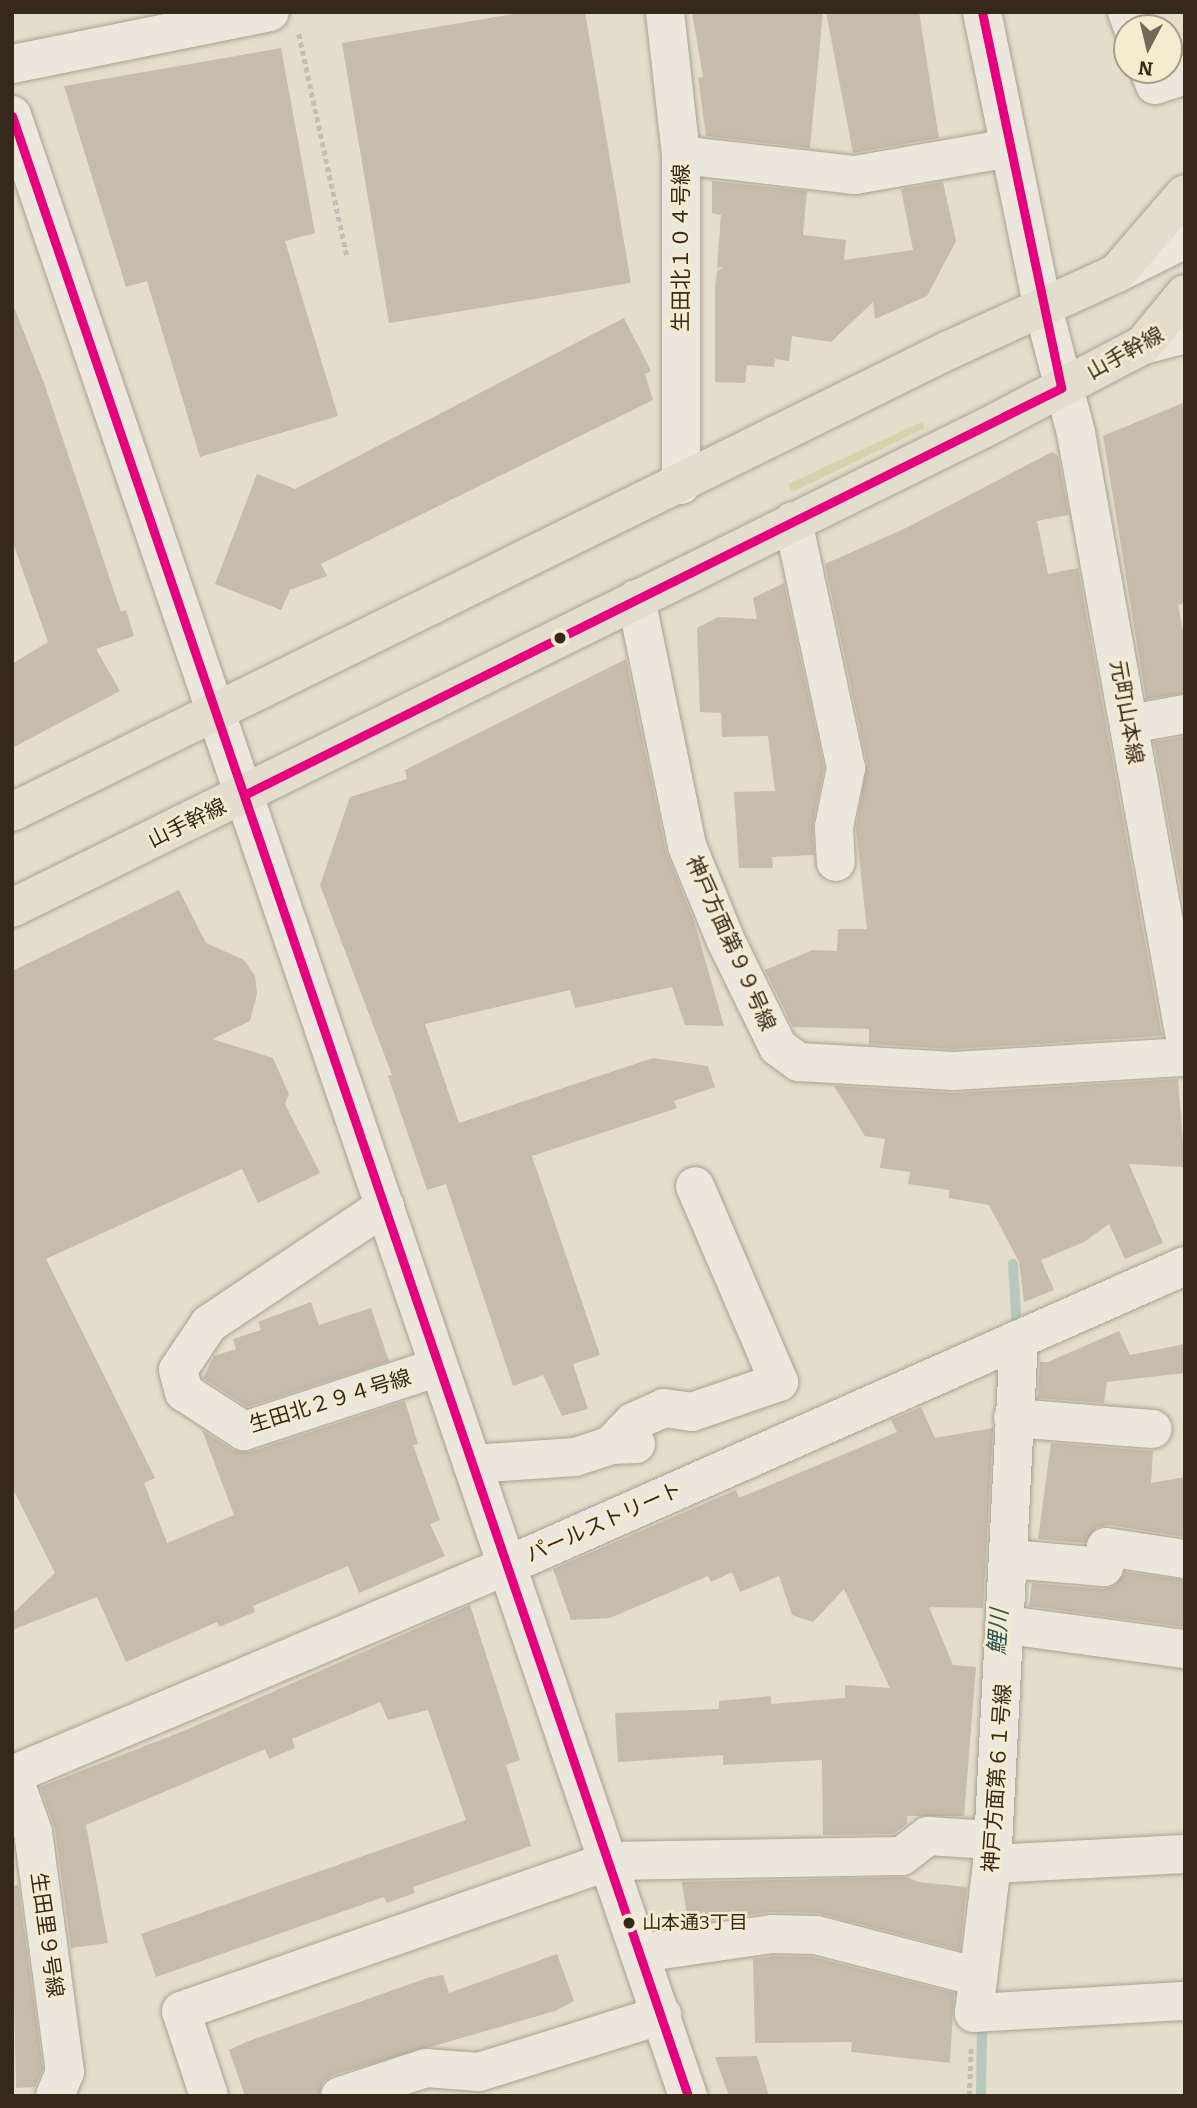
<!DOCTYPE html>
<meta charset="utf-8">
<style>
body{margin:0}
#map{position:relative;width:1197px;height:2108px;overflow:hidden;background:#e4ddca;font-family:Bitter,"Noto Sans JP",serif}
div>[style]{position:absolute}
.green>*{inset:0;background:#d2d4ac}
.stream>*{height:10px;margin:-5px;padding:0 5px;transform-origin:5px;border-radius:5px;background:#b6c9bd}
.building>*{inset:0;background:#c7bbab}
.path>*{height:4.5px;margin-top:-2.25px;transform-origin:0;background:repeating-linear-gradient(90deg,#c3beb3 0 5px,transparent 0 8.5px)}
.roads{filter:drop-shadow(0 0 2px #a8a194) drop-shadow(0 0 2px #a8a194)}
.minor>*{height:38px;margin:-19px;padding:0 19px;transform-origin:19px;border-radius:19px;background:#ebe7dc}
.major>*{height:38px;margin:-19px;padding:0 19px;transform-origin:19px;border-radius:19px;background:#e2ddcd}
.bus-1>*{height:9px;margin:-4.5px;padding:0 4.5px;transform-origin:4.5px;border-radius:4.5px;background:#e5007d}
.dots>*{width:19px;height:19px;translate:-50% -50%;box-sizing:border-box;border:4px solid #f5ebcf;border-radius:50%}
span{translate:-50% -50%;white-space:nowrap;text-align:center;line-height:1.15;-webkit-text-stroke:5px #f5ebcf;paint-order:stroke}
.bus-label{font-size:19px;color:#36291c}
.left{translate:0 -50%;text-align:left}
.street-label{font-size:21px;color:#36291c}
.water-label{font-size:23px;color:#2b5655;font-style:italic}
.frame{position:absolute;inset:0;border:14px solid #36291c;pointer-events:none}
.north{position:absolute;left:1113px;top:14px;width:70px;height:70px;box-sizing:border-box;background:#f5ebcf;border:2px solid #a99d87;border-radius:50%;rotate:187deg;font-size:19px;font-weight:700;line-height:28px;text-align:center;color:#36291c}
.north::after{content:'';display:block;margin:auto;width:24px;height:32px;background:#736859;clip-path:polygon(50% 0,100% 100%,50% 72%,0 100%)}
</style>
<div id="map">
<div class="green">
<div style="clip-path:polygon(922px 422px,925px 428px,792px 492px,788px 484px)"></div>
</div>
<div class="stream">
<div style="left:1013px;top:1264px;width:67px;rotate:86.6deg"></div>
<div style="left:981px;top:2096px;width:67px;rotate:-89.1deg"></div>
</div>
<div class="building">
<div style="clip-path:polygon(525px 12px,585px 12px,631px 283px,389px 323px,342px 43px)"></div>
<div style="clip-path:polygon(692px 12px,823px 12px,810px 148px,706px 136px,698px 78px,703px 77px)"></div>
<div style="clip-path:polygon(826px 12px,919px 12px,939px 138px,853px 153px)"></div>
<div style="clip-path:polygon(281px 48px,315px 233px,285px 241px,338px 416px,200px 457px,147px 281px,126px 287px,64px 86px)"></div>
<div style="clip-path:polygon(712px 181px,807px 191px,803px 235px,846px 240px,844px 260px,913px 250px,901px 189px,943px 182px,956px 241px,927px 296px,875px 319px,873px 302px,831px 342px,792px 336px,789px 361px,775px 359px,774px 367px,747px 365px,745px 383px,715px 382px,715px 289px,717px 271px,725px 267px,717px 268px,721px 215px,712px 213px)"></div>
<div style="clip-path:polygon(14px 307px,44px 383px,121px 612px,126px 610px,134px 636px,96px 649px,120px 691px,12px 748px,12px 664px,48px 642px,12px 540px)"></div>
<div style="clip-path:polygon(624px 318px,651px 371px,645px 374px,653px 400px,321px 564px,327px 576px,290px 590px,281px 610px,215px 584px,257px 474px,295px 489px)"></div>
<div style="clip-path:polygon(1185px 402px,1185px 603px,1178px 605px,1185px 642px,1185px 693px,1146px 699px,1103px 436px)"></div>
<div style="clip-path:polygon(1052px 452px,1058px 456px,1069px 515px,1037px 521px,1048px 574px,1078px 568px,1162px 1036px,954px 1049px,869px 1044px,869px 1029px,793px 1027px,765px 970px,813px 950px,837px 951px,838px 929px,867px 929px,856px 829px,867px 763px,825px 564px,906px 528px)"></div>
<div style="clip-path:polygon(784px 583px,824px 768px,813px 823px,814px 855px,772px 857px,773px 868px,739px 868px,734px 792px,775px 791px,768px 736px,722px 737px,721px 713px,700px 712px,697px 628px,718px 617px,757px 619px,753px 598px)"></div>
<div style="clip-path:polygon(626px 659px,666px 851px,694px 921px,724px 1026px,685px 1025px,672px 987px,575px 1008px,570px 990px,425px 1024px,459px 1123px,653px 1058px,708px 1066px,715px 1087px,674px 1101px,677px 1108px,532px 1156px,600px 1355px,573px 1364px,588px 1409px,562px 1416px,543px 1375px,513px 1386px,446px 1184px,427px 1190px,388px 1076px,392px 1075px,320px 885px,350px 797px,407px 779px,405px 770px)"></div>
<div style="clip-path:polygon(1185px 736px,1185px 913px,1154px 742px)"></div>
<div style="clip-path:polygon(179px 890px,206px 943px,244px 960px,255px 976px,257px 994px,250px 1021px,212px 1039px,273px 1058px,289px 1094px,285px 1104px,320px 1173px,258px 1203px,242px 1169px,46px 1259px,155px 1478px,144px 1483px,167px 1543px,234px 1515px,202px 1430px,233px 1450px,250px 1452px,405px 1401px,418px 1444px,413px 1445px,440px 1520px,430px 1524px,445px 1556px,359px 1593px,348px 1566px,253px 1606px,255px 1612px,219px 1627px,217px 1622px,126px 1662px,97px 1597px,12px 1630px,12px 1614px,55px 1573px,12px 1487px,12px 971px)"></div>
<div style="clip-path:polygon(1178px 1079px,1185px 1167px,1129px 1164px,1163px 1243px,1125px 1259px,1109px 1224px,1084px 1242px,1041px 1260px,1054px 1290px,1024px 1302px,1019px 1262px,989px 1205px,949px 1198px,949px 1190px,908px 1184px,910px 1172px,880px 1168px,885px 1139px,865px 1136px,834px 1086px,955px 1093px)"></div>
<div style="clip-path:polygon(311px 1302px,319px 1325px,371px 1308px,389px 1361px,247px 1407px,203px 1378px,214px 1356px,236px 1349px,233px 1339px,261px 1330px,258px 1322px)"></div>
<div style="clip-path:polygon(1119px 1331px,1130px 1355px,1185px 1344px,1185px 1373px,1107px 1382px,1104px 1403px,1038px 1398px,1040px 1362px,1048px 1362px)"></div>
<div style="clip-path:polygon(921px 1407px,935px 1438px,993px 1428px,983px 1608px,929px 1607px,953px 1665px,976px 1667px,964px 1816px,907px 1816px,907px 1824px,894px 1834px,823px 1835px,822px 1760px,723px 1765px,723px 1755px,618px 1762px,615px 1713px,719px 1709px,719px 1701px,771px 1696px,771px 1704px,845px 1698px,845px 1685px,890px 1688px,844px 1589px,813px 1622px,792px 1615px,779px 1576px,740px 1592px,732px 1572px,711px 1582px,708px 1576px,610px 1618px,571px 1620px,553px 1569px,736px 1490px,739px 1498px,897px 1432px,891px 1420px)"></div>
<div style="clip-path:polygon(1051px 1443px,1153px 1451px,1151px 1483px,1185px 1477px,1185px 1537px,1109px 1525px,1097px 1527px,1085px 1543px,1038px 1539px)"></div>
<div style="clip-path:polygon(1125px 1572px,1185px 1580px,1185px 1627px,1029px 1606px,1032px 1583px,1103px 1589px,1114px 1586px)"></div>
<div style="clip-path:polygon(470px 1605px,520px 1760px,506px 1765px,531px 1846px,413px 1887px,415px 1893px,387px 1903px,384px 1897px,156px 1977px,141px 1934px,466px 1820px,428px 1710px,388px 1720px,380px 1702px,292px 1739px,295px 1748px,269px 1759px,265px 1749px,86px 1825px,108px 1943px,71px 1948px,55px 1829px,40px 1787px,186px 1730px)"></div>
<div style="clip-path:polygon(907px 1877px,918px 1882px,967px 1887px,960px 1950px,817px 1913px,769px 1912px,688px 1924px,682px 1882px)"></div>
<div style="clip-path:polygon(18px 1885px,43px 2069px,35px 2087px,16px 2088px,12px 1886px)"></div>
<div style="clip-path:polygon(557px 1954px,574px 2001px,555px 2011px,333px 2075px,323px 2082px,319px 2096px,245px 2096px,229px 2050px,246px 2042px,430px 1977px,443px 1975px,449px 1993px)"></div>
<div style="clip-path:polygon(773px 1956px,813px 1957px,954px 1993px,950px 2063px,851px 2052px,852px 2042px,755px 2043px,753px 1959px)"></div>
<div style="clip-path:polygon(757px 2056px,769px 2096px,729px 2096px,715px 2057px)"></div>
</div>
<div class="path">
<div style="left:299px;top:34px;width:227px;rotate:77.8deg"></div>
<div style="left:969px;top:2096px;width:48px;rotate:-87.6deg"></div>
</div>
<div class="roads">
<div class="minor">
<div style="left:665px;top:12px;width:144px;rotate:83.6deg"></div>
<div style="left:681px;top:155px;width:330px;rotate:90deg"></div>
<div style="left:982px;top:12px;width:302px;rotate:78.4deg"></div>
<div style="left:1043px;top:308px;width:129px;rotate:75.2deg"></div>
<div style="left:1076px;top:433px;width:615px;rotate:79.79deg"></div>
<div style="left:1127px;top:12px;width:17px;rotate:69deg"></div>
<div style="left:12px;top:64px;width:263px;rotate:-11.4deg"></div>
<div style="left:1149px;top:70px;width:16px;rotate:68deg"></div>
<div style="left:1155px;top:85px;width:32px;rotate:-18deg"></div>
<div style="left:12px;top:115px;width:2093px;rotate:71.16deg"></div>
<div style="left:681px;top:155px;width:175px;rotate:6.6deg"></div>
<div style="left:855px;top:175px;width:157px;rotate:-9.9deg"></div>
<div style="left:1117px;top:273px;width:76px;rotate:-26.6deg"></div>
<div style="left:1143px;top:345px;width:43px;rotate:-14.7deg"></div>
<div style="left:793px;top:521px;width:253px;rotate:77.9deg"></div>
<div style="left:846px;top:768px;width:60px;rotate:101.5deg"></div>
<div style="left:834px;top:827px;width:35px;rotate:87deg"></div>
<div style="left:636px;top:599px;width:252px;rotate:78.3deg"></div>
<div style="left:687px;top:846px;width:103px;rotate:67.7deg"></div>
<div style="left:726px;top:941px;width:118px;rotate:63.9deg"></div>
<div style="left:778px;top:1047px;width:26px;rotate:36deg"></div>
<div style="left:799px;top:1062px;width:155px;rotate:3.3deg"></div>
<div style="left:954px;top:1071px;width:231px;rotate:-3.5deg"></div>
<div style="left:1130px;top:724px;width:56px;rotate:-10.3deg"></div>
<div style="left:385px;top:1206px;width:212px;rotate:146.2deg"></div>
<div style="left:209px;top:1324px;width:55px;rotate:124deg"></div>
<div style="left:178px;top:1370px;width:23px;rotate:75deg"></div>
<div style="left:184px;top:1392px;width:72px;rotate:33deg"></div>
<div style="left:244px;top:1431px;width:205px;rotate:-18.2deg"></div>
<div style="left:1019px;top:1339px;width:526px;rotate:92.94deg"></div>
<div style="left:992px;top:1864px;width:150px;rotate:96.9deg"></div>
<div style="left:974px;top:2013px;width:211px;rotate:-3.3deg"></div>
<div style="left:1013px;top:1418px;width:140px;rotate:4.5deg"></div>
<div style="left:611px;top:1445px;width:32px;rotate:-46deg"></div>
<div style="left:633px;top:1422px;width:34px;rotate:-24deg"></div>
<div style="left:664px;top:1408px;width:28px;rotate:8deg"></div>
<div style="left:692px;top:1412px;width:92px;rotate:-19deg"></div>
<div style="left:779px;top:1382px;width:213px;rotate:-113.2deg"></div>
<div style="left:472px;top:1464px;width:103px;rotate:-3.9deg"></div>
<div style="left:575px;top:1457px;width:38px;rotate:-18deg"></div>
<div style="left:611px;top:1445px;width:25px;rotate:-2deg"></div>
<div style="left:1010px;top:1559px;width:94px;rotate:4.9deg"></div>
<div style="left:1104px;top:1567px;width:20px;rotate:-84deg"></div>
<div style="left:1106px;top:1547px;width:80px;rotate:8.6deg"></div>
<div style="left:1007px;top:1625px;width:180px;rotate:7.7deg"></div>
<div style="left:12px;top:1773px;width:63px;rotate:70.4deg"></div>
<div style="left:33px;top:1832px;width:242px;rotate:82.4deg"></div>
<div style="left:65px;top:2072px;width:26px;rotate:113deg"></div>
<div style="left:12px;top:1775px;width:536px;rotate:-22.93deg"></div>
<div style="left:506px;top:1566px;width:742px;rotate:-23.84deg"></div>
<div style="left:992px;top:1864px;width:193px;rotate:-3deg"></div>
<div style="left:641px;top:1953px;width:132px;rotate:-8.3deg"></div>
<div style="left:772px;top:1934px;width:44px;rotate:1.3deg"></div>
<div style="left:816px;top:1935px;width:167px;rotate:14.5deg"></div>
<div style="left:209px;top:2096px;width:89px;rotate:-108.2deg"></div>
<div style="left:181px;top:2011px;width:454px;rotate:-19.3deg"></div>
<div style="left:610px;top:1861px;width:292px;rotate:-1deg"></div>
<div style="left:902px;top:1856px;width:33px;rotate:-38deg"></div>
<div style="left:928px;top:1836px;width:63px;rotate:3.6deg"></div>
<div style="left:340px;top:2096px;width:90px;rotate:-18deg"></div>
<div style="left:426px;top:2068px;width:53px;rotate:4.3deg"></div>
<div style="left:479px;top:2072px;width:192px;rotate:-17.3deg"></div>
</div>
<div class="major">
<div style="left:12px;top:812px;width:1045px;rotate:-26.25deg"></div>
<div style="left:949px;top:350px;width:185px;rotate:-24.6deg"></div>
<div style="left:1117px;top:273px;width:104px;rotate:-49.3deg"></div>
<div style="left:12px;top:908px;width:1087px;rotate:-26.26deg"></div>
<div style="left:987px;top:427px;width:176px;rotate:-27.7deg"></div>
<div style="left:1143px;top:345px;width:66px;rotate:-50.5deg"></div>
</div>
</div>
<div class="bus-1">
<div style="left:982px;top:12px;width:384px;rotate:78.1deg"></div>
<div style="left:12px;top:116px;width:2092px;rotate:71.15deg"></div>
<div style="left:244px;top:795px;width:913px;rotate:-26.48deg"></div>
</div>
<div class="dots">
<div style="left:560px;top:638px;background:#36291c"></div>
<div style="left:629px;top:1923px;background:#36291c"></div>
</div>
<div class="bus-label">
<span class="left" style="left:642px;top:1923px">山本通3丁目</span>
</div>
<div class="street-label">
<span style="left:681px;top:248px;rotate:-90deg">生田北１０４号線</span>
<span style="left:1125px;top:353px;rotate:-29deg">山手幹線</span>
<span style="left:1127px;top:712px;rotate:80deg">元町山本線</span>
<span style="left:187px;top:823px;rotate:-26deg">山手幹線</span>
<span style="left:731px;top:943px;rotate:66deg">神戸方面第９９号線</span>
<span style="left:330px;top:1401px;rotate:-17deg">生田北２９４号線</span>
<span style="left:604px;top:1522px;rotate:-24deg">パールストリート</span>
<span style="left:997px;top:1778px;rotate:-86deg">神戸方面第６１号線</span>
<span style="left:47px;top:1935px;rotate:82deg">生田里９号線</span>
</div>
<div class="water-label">
<span style="left:998px;top:1632px;rotate:-86deg">鯉川</span>
</div>
<div class="frame"></div>
<div class="north">N</div>
</div>
